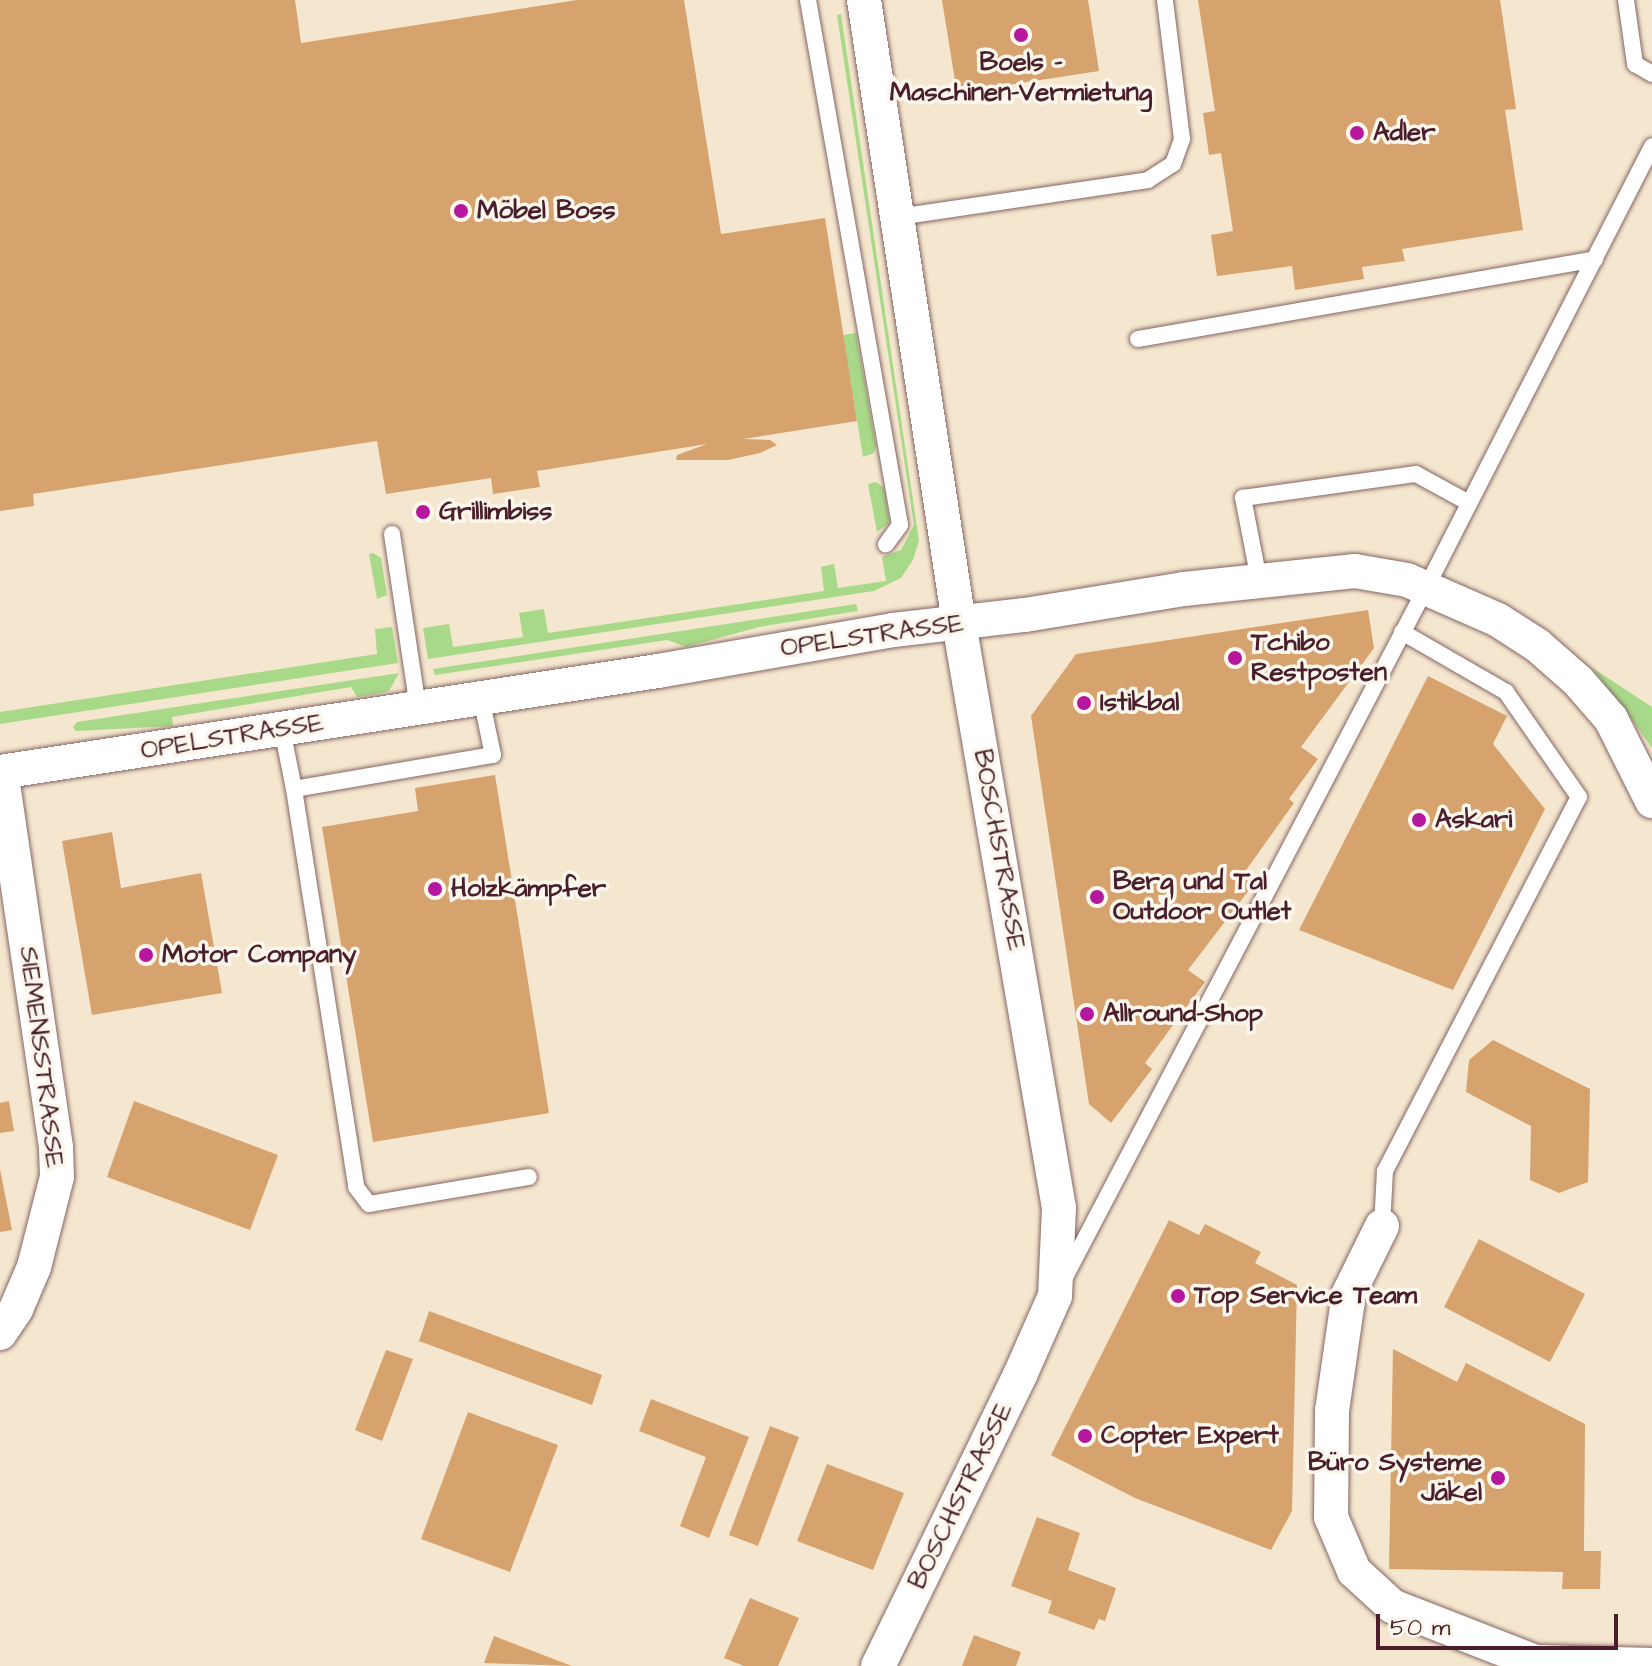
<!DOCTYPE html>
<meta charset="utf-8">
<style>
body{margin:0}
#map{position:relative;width:1652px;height:1666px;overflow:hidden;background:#f5e7cf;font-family:"Architects Daughter",sans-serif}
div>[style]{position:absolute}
.green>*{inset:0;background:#a8d988}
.building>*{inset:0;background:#d6a26d}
.roads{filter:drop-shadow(0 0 2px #866564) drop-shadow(0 0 2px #866564)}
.service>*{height:16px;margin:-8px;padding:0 8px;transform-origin:8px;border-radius:8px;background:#fff}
.minor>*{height:34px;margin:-17px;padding:0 17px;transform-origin:17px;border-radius:17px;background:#fff}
.dots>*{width:22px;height:22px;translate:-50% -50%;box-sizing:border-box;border:4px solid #fbf7ec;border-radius:50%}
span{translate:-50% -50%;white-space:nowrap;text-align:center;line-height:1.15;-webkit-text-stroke:7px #fbf7ec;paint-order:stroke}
.poi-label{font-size:26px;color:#4a1f2b;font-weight:700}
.left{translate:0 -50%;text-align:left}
.right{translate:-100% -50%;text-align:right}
.street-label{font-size:26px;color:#4a1f2b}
.scale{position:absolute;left:1376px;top:1614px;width:242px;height:36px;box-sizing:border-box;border:4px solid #4a1f2b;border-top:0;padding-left:10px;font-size:24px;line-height:28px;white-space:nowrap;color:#4a1f2b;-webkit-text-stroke:6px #fbf7ec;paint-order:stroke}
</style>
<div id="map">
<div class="green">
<div style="clip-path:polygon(841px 14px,919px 541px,913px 560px,901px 578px,874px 591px,428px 659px,423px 628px,449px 624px,453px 647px,523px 637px,519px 613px,544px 609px,548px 633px,824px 591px,821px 567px,834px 564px,838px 588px,886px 581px,882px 557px,901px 550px,914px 525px,837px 15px)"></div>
<div style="clip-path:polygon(856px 333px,876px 446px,874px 453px,863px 457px,843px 335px)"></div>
<div style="clip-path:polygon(876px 482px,884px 488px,889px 519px,888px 524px,877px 532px,868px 484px)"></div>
<div style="clip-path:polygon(373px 553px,381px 558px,387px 595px,377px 599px,369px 554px)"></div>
<div style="clip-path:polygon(856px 604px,858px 611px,759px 627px,686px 647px,667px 640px,435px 675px,433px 669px)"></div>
<div style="clip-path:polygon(392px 627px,398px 663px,0 724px,0 712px,377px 654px,375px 629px)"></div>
<div style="clip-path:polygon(1591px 667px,1652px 707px,1652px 748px,1623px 707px)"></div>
<div style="clip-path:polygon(399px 673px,389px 691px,381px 693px,357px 697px,351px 687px,172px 717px,173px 726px,76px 731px,73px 727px,77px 722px)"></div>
</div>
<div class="building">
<div style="clip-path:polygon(0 0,295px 0,301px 43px,577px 0,684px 0,721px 234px,825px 218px,857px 421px,743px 439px,770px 440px,777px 445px,760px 453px,728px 460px,676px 460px,677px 455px,707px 444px,537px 471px,540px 487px,493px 494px,491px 478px,386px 494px,377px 441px,33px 494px,34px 506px,0 511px)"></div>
<div style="clip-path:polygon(942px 0,1088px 0,1099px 71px,957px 93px)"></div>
<div style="clip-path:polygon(1198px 0,1500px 0,1516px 109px,1505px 110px,1523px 230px,1402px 249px,1405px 261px,1362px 267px,1364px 279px,1295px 290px,1292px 266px,1217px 276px,1211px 235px,1233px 231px,1221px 153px,1209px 155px,1203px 113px,1215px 111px)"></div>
<div style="clip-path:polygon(1368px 610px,1374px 648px,1301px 747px,1318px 759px,1289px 799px,1294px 803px,1244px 873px,1256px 881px,1188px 970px,1205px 982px,1145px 1063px,1152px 1069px,1111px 1123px,1089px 1104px,1031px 716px,1076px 654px)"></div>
<div style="clip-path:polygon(1428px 676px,1507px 716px,1493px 744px,1545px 809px,1453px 990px,1299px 930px)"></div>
<div style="clip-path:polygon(495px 775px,549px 1113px,373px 1142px,322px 827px,418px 811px,415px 788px)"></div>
<div style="clip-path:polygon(112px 832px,121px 888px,201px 873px,222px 993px,92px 1015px,62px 841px)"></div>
<div style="clip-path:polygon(1493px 1040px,1590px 1089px,1588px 1182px,1559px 1193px,1530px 1180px,1531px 1126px,1466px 1092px,1469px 1060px)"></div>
<div style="clip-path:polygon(9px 1101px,14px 1131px,0 1133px,0 1103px)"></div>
<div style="clip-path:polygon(134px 1101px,278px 1155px,250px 1230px,107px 1177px)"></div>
<div style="clip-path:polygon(0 1169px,12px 1230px,0 1232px)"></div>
<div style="clip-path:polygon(1169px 1220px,1199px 1235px,1205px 1224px,1261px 1252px,1255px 1263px,1297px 1285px,1292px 1511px,1271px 1550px,1135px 1498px,1051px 1455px)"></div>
<div style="clip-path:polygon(1479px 1239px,1585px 1294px,1550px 1362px,1444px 1307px)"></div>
<div style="clip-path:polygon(429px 1311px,602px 1375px,592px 1405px,419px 1341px)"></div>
<div style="clip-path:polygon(1393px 1349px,1457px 1382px,1466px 1363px,1585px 1424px,1584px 1551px,1601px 1551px,1600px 1589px,1562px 1589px,1563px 1572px,1389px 1569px)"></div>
<div style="clip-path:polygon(386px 1350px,413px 1359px,382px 1441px,355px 1430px)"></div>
<div style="clip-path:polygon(651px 1399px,749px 1437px,709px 1538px,680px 1526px,706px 1457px,639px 1431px)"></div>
<div style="clip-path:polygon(468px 1412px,558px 1445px,510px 1572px,421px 1539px)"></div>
<div style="clip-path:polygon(770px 1426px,799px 1437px,758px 1546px,729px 1535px)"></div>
<div style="clip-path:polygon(827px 1464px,904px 1493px,873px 1570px,797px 1541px)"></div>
<div style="clip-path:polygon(1037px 1517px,1080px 1533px,1068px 1570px,1116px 1588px,1105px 1621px,1099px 1619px,1094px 1630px,1048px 1613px,1052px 1601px,1011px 1586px)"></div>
<div style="clip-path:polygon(750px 1598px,799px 1618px,778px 1666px,744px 1666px,724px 1658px)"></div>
<div style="clip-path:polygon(974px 1635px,1021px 1652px,1016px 1666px,962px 1666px)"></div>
<div style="clip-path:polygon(494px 1636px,572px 1666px,484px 1663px)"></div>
</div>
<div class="roads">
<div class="service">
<div style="left:808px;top:0;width:533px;rotate:80.06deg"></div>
<div style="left:900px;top:525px;width:24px;rotate:126deg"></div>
<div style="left:1626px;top:0;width:65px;rotate:82deg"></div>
<div style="left:1635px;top:64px;width:20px;rotate:30deg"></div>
<div style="left:898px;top:217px;width:253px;rotate:-8.4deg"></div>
<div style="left:1148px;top:180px;width:30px;rotate:-33deg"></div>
<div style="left:1173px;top:164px;width:27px;rotate:-70deg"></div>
<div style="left:1182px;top:139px;width:140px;rotate:-97deg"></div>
<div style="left:1138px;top:339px;width:464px;rotate:-9.9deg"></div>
<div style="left:392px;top:534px;width:176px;rotate:81.5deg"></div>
<div style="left:1259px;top:580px;width:84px;rotate:-101deg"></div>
<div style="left:1243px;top:498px;width:175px;rotate:-7.9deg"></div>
<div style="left:1416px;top:474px;width:60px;rotate:28.7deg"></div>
<div style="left:282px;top:729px;width:61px;rotate:78.7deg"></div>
<div style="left:294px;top:789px;width:202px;rotate:-9.7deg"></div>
<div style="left:493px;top:755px;width:58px;rotate:-101.9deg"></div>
<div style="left:294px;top:789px;width:403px;rotate:81.1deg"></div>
<div style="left:356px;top:1187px;width:21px;rotate:53deg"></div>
<div style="left:369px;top:1204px;width:162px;rotate:-9.6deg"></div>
<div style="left:1382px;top:1226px;width:55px;rotate:-86.9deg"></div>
<div style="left:1385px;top:1171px;width:421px;rotate:-62.6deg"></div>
<div style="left:1579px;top:797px;width:128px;rotate:-124.8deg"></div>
<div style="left:1506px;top:692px;width:120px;rotate:-150deg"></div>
<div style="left:1065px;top:1277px;width:778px;rotate:-62.35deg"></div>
<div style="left:1426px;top:588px;width:496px;rotate:-62.9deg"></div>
</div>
<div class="minor">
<div style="left:864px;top:0;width:630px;rotate:81.33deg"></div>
<div style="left:959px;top:623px;width:593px;rotate:80.3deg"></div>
<div style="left:1059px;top:1208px;width:88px;rotate:92.6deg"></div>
<div style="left:1055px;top:1296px;width:86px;rotate:113.9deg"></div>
<div style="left:1020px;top:1375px;width:324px;rotate:116deg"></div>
<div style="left:0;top:772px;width:666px;rotate:-8.73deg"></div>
<div style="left:658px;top:671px;width:239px;rotate:-9.9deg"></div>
<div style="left:893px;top:630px;width:133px;rotate:-6.5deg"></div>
<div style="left:1025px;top:615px;width:161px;rotate:-9.3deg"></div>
<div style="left:1184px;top:589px;width:172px;rotate:-6deg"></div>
<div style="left:1355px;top:571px;width:53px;rotate:9.8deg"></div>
<div style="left:1407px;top:580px;width:99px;rotate:23.7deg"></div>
<div style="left:1498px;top:620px;width:46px;rotate:32.7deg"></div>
<div style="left:1537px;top:645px;width:55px;rotate:41.3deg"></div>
<div style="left:1578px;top:681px;width:50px;rotate:49deg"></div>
<div style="left:1611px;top:719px;width:92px;rotate:63.4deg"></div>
<div style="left:1382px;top:1226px;width:75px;rotate:116.2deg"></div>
<div style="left:1349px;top:1293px;width:119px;rotate:98.2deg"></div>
<div style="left:1332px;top:1411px;width:106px;rotate:90.5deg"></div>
<div style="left:1331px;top:1517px;width:59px;rotate:66.9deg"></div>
<div style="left:1354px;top:1571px;width:52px;rotate:42.6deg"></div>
<div style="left:1392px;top:1606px;width:155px;rotate:21.3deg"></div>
<div style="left:1536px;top:1662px;width:116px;rotate:1.5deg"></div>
<div style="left:0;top:1333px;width:29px;rotate:-56deg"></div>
<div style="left:16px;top:1309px;width:46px;rotate:-66.8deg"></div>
<div style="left:34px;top:1267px;width:93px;rotate:-75.7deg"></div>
<div style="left:57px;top:1177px;width:30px;rotate:-92deg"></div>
<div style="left:56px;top:1147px;width:379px;rotate:-98.3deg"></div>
</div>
</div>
<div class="dots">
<div style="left:1021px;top:35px;background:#b5179e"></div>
<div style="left:1357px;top:133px;background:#b5179e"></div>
<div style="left:461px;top:211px;background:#b5179e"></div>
<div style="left:423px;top:512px;background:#b5179e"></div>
<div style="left:1235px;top:658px;background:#b5179e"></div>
<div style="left:1084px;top:703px;background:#b5179e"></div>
<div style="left:1419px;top:820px;background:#b5179e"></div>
<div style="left:435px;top:889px;background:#b5179e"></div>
<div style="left:1097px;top:897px;background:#b5179e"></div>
<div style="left:146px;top:955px;background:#b5179e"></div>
<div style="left:1087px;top:1014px;background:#b5179e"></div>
<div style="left:1178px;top:1296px;background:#b5179e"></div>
<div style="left:1085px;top:1436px;background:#b5179e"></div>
<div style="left:1498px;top:1478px;background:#b5179e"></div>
</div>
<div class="poi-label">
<span style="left:1021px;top:78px">Boels -<br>Maschinen-Vermietung</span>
<span class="left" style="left:1373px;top:133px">Adler</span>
<span class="left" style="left:477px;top:211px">Möbel Boss</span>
<span class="left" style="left:439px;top:512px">Grillimbiss</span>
<span class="left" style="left:1251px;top:658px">Tchibo<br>Restposten</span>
<span class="left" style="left:1100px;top:703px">Istikbal</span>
<span class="left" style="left:1435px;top:820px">Askari</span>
<span class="left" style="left:1113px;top:897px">Berg und Tal<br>Outdoor Outlet</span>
<span class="left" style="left:451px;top:889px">Holzkämpfer</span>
<span class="left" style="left:162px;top:955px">Motor Company</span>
<span class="left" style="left:1103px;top:1014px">Allround-Shop</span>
<span class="left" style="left:1194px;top:1296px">Top Service Team</span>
<span class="left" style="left:1101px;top:1436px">Copter Expert</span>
<span class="right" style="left:1482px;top:1478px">Büro Systeme<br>Jäkel</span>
</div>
<div class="street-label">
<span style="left:872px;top:636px;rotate:-8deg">OPELSTRASSE</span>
<span style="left:232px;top:737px;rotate:-9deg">OPELSTRASSE</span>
<span style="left:999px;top:850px;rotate:80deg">BOSCHSTRASSE</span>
<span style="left:41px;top:1057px;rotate:83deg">SIEMENSSTRASSE</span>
<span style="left:961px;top:1496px;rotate:-64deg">BOSCHSTRASSE</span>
</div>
<div class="scale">50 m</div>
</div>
